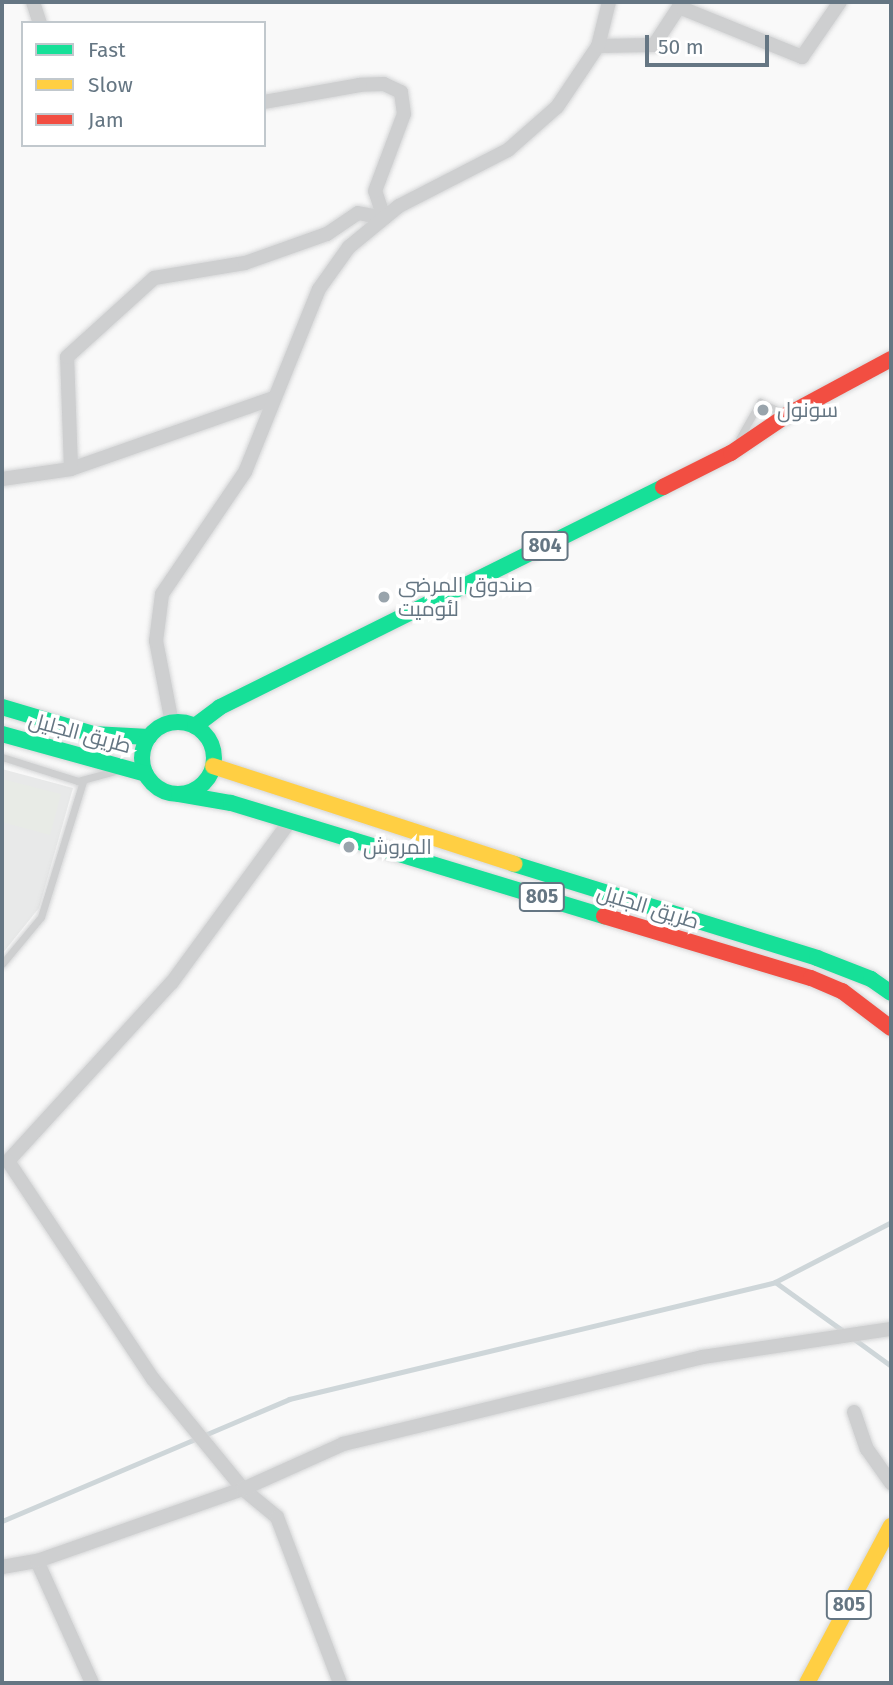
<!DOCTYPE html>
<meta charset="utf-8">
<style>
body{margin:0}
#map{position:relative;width:893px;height:1685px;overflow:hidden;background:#f9f9f9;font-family:"Fira Sans",Cairo,sans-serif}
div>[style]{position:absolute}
.built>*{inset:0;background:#e8e9e9}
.green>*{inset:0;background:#e8ebe6}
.stream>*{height:5px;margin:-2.5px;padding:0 2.5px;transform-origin:2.5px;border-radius:2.5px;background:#ced6d9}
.roads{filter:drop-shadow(0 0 2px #d5d6d7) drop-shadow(0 0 2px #d5d6d7)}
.lane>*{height:7px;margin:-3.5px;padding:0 3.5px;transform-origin:3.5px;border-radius:3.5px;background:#cecfd0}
.street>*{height:14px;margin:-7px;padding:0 7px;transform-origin:7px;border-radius:7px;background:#cecfd0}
.fast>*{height:16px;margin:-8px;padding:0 8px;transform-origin:8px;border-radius:8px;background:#16e098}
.fast>.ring{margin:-8px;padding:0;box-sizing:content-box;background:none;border:16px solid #16e098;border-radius:50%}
.slow>*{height:16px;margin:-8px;padding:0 8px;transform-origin:8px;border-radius:8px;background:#ffcf43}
.jam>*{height:16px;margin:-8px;padding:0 8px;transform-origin:8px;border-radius:8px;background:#f24e42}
.dots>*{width:19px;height:19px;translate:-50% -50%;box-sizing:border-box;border:4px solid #fff;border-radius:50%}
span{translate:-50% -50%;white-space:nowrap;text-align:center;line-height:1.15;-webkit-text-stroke:7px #fff;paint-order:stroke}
.shield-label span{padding:2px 5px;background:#fff;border:2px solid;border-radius:5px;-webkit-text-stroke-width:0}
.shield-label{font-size:19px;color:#657683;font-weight:700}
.poi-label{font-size:21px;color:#657683}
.left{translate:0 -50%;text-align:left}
.street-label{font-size:21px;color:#657683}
.frame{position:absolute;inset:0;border:4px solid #657683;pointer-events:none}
.legend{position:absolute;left:21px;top:21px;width:245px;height:126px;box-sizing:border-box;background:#fff;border:2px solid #c1c8cd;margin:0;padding:9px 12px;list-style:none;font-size:21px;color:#657683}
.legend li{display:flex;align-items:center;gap:14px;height:35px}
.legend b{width:35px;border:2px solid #c1c8cd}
.scale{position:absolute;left:645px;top:35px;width:124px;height:32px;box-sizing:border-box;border:4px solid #657683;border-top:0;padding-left:9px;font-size:21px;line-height:24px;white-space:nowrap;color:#657683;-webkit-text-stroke:5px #fff;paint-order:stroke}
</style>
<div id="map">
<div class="built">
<div style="clip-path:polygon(2px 769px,73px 788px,39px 908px,2px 954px)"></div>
</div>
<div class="green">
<div style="clip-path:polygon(2px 779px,61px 794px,50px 835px,2px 822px)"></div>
</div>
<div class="stream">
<div style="left:775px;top:1282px;width:87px;rotate:35.7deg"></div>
<div style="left:854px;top:1339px;width:46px;rotate:36.1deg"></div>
<div style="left:2px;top:1521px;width:312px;rotate:-23deg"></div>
<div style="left:289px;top:1399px;width:500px;rotate:-13.5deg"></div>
<div style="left:775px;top:1282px;width:131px;rotate:-27.3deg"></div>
</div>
<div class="roads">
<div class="lane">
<div style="left:739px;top:439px;width:43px;rotate:-60.4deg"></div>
<div style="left:760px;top:402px;width:25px;rotate:26deg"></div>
<div style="left:2px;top:757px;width:80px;rotate:17.5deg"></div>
<div style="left:78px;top:781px;width:38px;rotate:-15deg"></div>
<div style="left:2px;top:964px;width:61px;rotate:-50.3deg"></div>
<div style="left:41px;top:917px;width:142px;rotate:-72.8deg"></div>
</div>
<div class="street">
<div style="left:33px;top:2px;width:22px;rotate:72deg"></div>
<div style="left:598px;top:46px;width:56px;rotate:-1deg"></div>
<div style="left:654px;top:45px;width:45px;rotate:-56.7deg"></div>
<div style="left:679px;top:7px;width:133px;rotate:22.1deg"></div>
<div style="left:802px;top:57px;width:67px;rotate:-55.4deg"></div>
<div style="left:71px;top:469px;width:215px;rotate:-19.3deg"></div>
<div style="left:2px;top:479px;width:70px;rotate:-8.2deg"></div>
<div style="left:71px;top:469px;width:112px;rotate:-92deg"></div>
<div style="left:67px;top:357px;width:118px;rotate:-42.2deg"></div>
<div style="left:154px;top:278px;width:92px;rotate:-9.4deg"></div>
<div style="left:245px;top:263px;width:87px;rotate:-19.5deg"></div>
<div style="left:327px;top:234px;width:37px;rotate:-34deg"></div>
<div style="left:358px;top:213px;width:26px;rotate:11deg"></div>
<div style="left:384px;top:218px;width:28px;rotate:-108deg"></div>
<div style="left:375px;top:191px;width:82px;rotate:-69.4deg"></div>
<div style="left:404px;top:114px;width:22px;rotate:-98deg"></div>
<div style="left:401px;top:92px;width:19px;rotate:-155deg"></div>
<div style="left:384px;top:84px;width:24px;rotate:178deg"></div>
<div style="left:360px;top:85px;width:97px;rotate:170deg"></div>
<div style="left:172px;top:723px;width:84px;rotate:-101deg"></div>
<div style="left:156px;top:641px;width:47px;rotate:-82.7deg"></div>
<div style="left:162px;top:594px;width:148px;rotate:-55.8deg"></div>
<div style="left:245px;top:472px;width:197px;rotate:-68deg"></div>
<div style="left:319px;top:289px;width:52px;rotate:-54.5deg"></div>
<div style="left:349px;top:247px;width:65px;rotate:-39.4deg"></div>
<div style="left:399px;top:206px;width:123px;rotate:-27.2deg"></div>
<div style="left:508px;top:150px;width:65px;rotate:-41.3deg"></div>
<div style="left:557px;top:107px;width:73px;rotate:-56.1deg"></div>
<div style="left:598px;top:46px;width:45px;rotate:-76deg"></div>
<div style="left:290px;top:821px;width:200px;rotate:126.2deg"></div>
<div style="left:172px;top:982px;width:243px;rotate:132.5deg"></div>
<div style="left:8px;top:1161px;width:262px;rotate:56.4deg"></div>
<div style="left:153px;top:1379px;width:142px;rotate:50.7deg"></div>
<div style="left:243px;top:1489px;width:44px;rotate:39.5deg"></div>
<div style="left:277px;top:1517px;width:178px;rotate:69.2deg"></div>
<div style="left:854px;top:1412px;width:39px;rotate:71deg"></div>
<div style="left:867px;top:1449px;width:42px;rotate:54.8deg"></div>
<div style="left:37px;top:1561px;width:134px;rotate:65.7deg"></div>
<div style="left:2px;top:1567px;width:36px;rotate:-10deg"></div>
<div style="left:37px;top:1561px;width:218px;rotate:-19.3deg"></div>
<div style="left:243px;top:1489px;width:110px;rotate:-24.2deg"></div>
<div style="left:343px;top:1444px;width:370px;rotate:-13.6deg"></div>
<div style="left:703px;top:1357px;width:190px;rotate:-8.5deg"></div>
</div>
<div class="fast">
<div style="left:2px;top:707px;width:95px;rotate:16.5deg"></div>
<div style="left:93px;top:734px;width:56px;rotate:3.1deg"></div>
<div class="ring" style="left:142px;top:722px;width:56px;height:56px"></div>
<div style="left:195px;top:726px;width:31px;rotate:-37deg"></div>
<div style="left:220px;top:707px;width:495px;rotate:-26.4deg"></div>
<div style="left:2px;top:734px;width:149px;rotate:15.5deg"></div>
<div style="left:179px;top:794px;width:53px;rotate:9.8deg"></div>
<div style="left:231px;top:803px;width:390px;rotate:16.9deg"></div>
<div style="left:514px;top:864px;width:317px;rotate:17.2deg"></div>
<div style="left:817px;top:958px;width:58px;rotate:21.3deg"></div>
<div style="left:871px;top:979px;width:24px;rotate:35deg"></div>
</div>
<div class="slow">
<div style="left:213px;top:766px;width:317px;rotate:18deg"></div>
<div style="left:807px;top:1683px;width:178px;rotate:-61.9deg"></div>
</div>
<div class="jam">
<div style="left:663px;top:487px;width:76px;rotate:-26.6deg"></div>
<div style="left:731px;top:453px;width:68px;rotate:-34.2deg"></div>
<div style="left:787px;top:415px;width:118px;rotate:-28.3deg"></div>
<div style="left:604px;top:916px;width:216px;rotate:16.7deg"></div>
<div style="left:811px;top:978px;width:34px;rotate:23deg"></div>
<div style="left:842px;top:991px;width:61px;rotate:37.1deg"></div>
</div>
</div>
<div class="dots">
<div style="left:763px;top:410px;background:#99a4ac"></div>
<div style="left:384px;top:597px;background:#99a4ac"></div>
<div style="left:349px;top:847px;background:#99a4ac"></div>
</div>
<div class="shield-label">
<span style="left:545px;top:546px">804</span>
<span style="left:542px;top:897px">805</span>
<span style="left:849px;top:1605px">805</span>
</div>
<div class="poi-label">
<span class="left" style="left:777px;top:410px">سونول</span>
<span class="left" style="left:398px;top:597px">صندوق المرضى<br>لئوميت</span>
<span class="left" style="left:363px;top:847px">المروش</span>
</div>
<div class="street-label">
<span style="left:80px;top:733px;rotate:15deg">طريق الجليل</span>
<span style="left:648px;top:907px;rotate:17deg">طريق الجليل</span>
</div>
<div class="frame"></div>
<ul class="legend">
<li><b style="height:9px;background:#16e098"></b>Fast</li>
<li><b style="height:9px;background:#ffcf43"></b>Slow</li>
<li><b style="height:9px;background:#f24e42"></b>Jam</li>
</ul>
<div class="scale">50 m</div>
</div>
